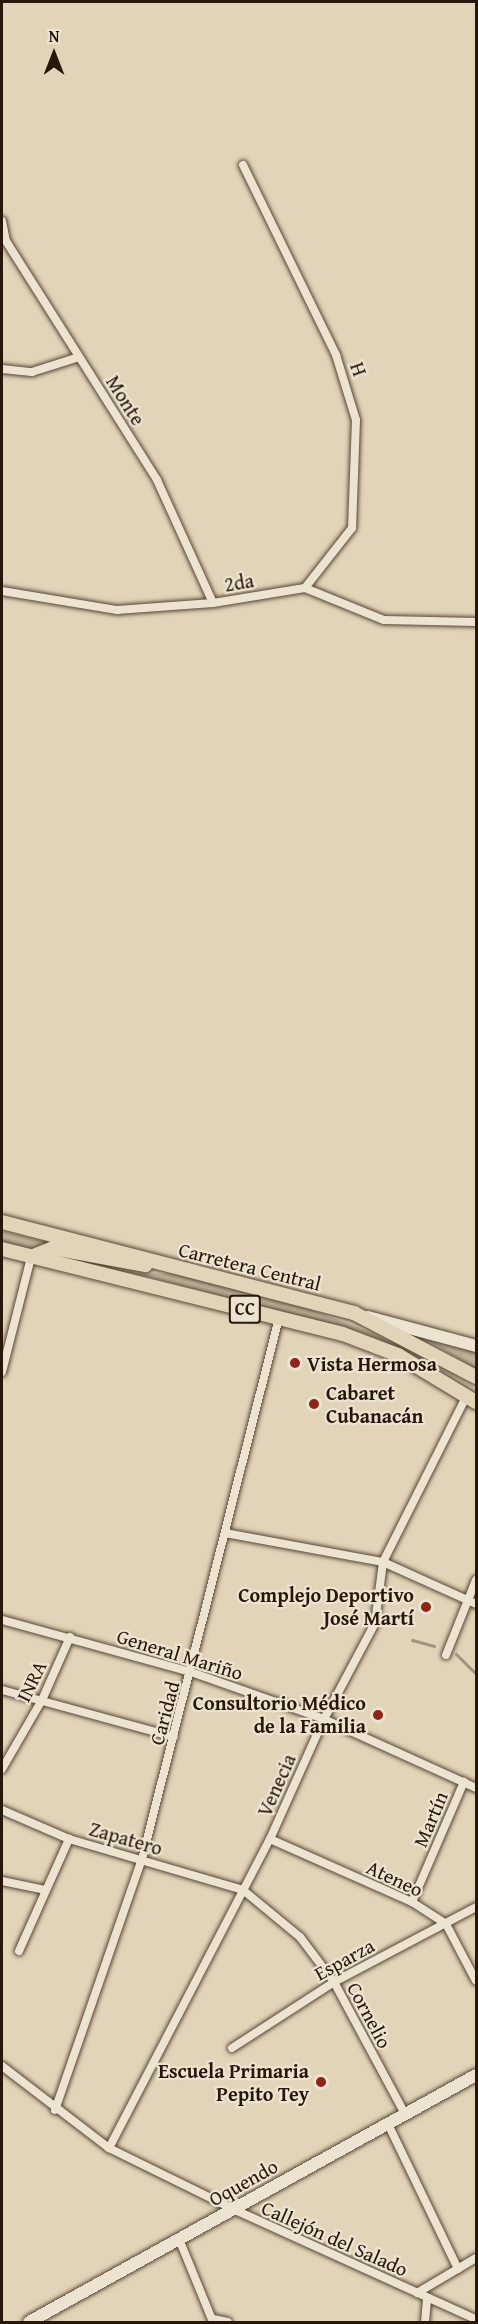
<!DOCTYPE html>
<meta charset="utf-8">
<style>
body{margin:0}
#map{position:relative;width:478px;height:2324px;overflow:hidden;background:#e1d4b8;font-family:"Gentium Book Plus",serif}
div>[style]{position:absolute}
.green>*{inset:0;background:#c1b49b}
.stream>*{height:3px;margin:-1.5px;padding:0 1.5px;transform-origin:1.5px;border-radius:1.5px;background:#a2947d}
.roads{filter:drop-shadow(0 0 2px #564636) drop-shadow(0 0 2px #564636)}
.street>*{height:8px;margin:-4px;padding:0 4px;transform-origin:4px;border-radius:4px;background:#ece3d1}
.secondary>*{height:12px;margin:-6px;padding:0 6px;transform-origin:6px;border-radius:6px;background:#ece3d1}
.primary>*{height:14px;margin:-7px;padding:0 7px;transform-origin:7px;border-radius:7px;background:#e1d4b8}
.dots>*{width:16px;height:16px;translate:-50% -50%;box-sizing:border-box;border:3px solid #ece3d1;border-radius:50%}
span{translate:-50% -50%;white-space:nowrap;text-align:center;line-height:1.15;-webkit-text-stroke:4.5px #ece3d1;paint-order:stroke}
.shield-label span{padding:2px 4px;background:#ece3d1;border:2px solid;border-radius:4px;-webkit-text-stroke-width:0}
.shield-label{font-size:18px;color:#27170b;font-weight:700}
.street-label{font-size:20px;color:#27170b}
.poi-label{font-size:20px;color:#27170b;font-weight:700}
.left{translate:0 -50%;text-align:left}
.right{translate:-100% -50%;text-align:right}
.frame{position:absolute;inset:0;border:3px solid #27170b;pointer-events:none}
.north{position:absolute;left:24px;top:24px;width:60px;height:60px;-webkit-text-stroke:4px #ece3d1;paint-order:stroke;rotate:0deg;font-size:16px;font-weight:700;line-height:24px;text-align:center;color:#27170b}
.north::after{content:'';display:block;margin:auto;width:21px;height:27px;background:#27170b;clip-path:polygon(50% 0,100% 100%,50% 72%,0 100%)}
</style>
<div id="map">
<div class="green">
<div style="clip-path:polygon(2px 1231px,55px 1244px,27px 1249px,2px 1243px)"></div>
<div style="clip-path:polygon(135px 1273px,176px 1274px,299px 1305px,375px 1334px,459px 1378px,357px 1332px)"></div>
<div style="clip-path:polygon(422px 1337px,476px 1352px,476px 1369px)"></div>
</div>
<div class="stream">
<div style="left:412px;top:1640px;width:23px;rotate:15deg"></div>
<div style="left:456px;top:1654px;width:28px;rotate:45deg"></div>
</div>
<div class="roads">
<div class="street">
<div style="left:243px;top:165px;width:212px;rotate:63.9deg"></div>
<div style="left:336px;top:355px;width:68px;rotate:72.9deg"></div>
<div style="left:356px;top:420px;width:108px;rotate:92.1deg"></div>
<div style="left:352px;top:528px;width:76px;rotate:128.1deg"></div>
<div style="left:2px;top:221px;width:20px;rotate:79deg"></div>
<div style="left:6px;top:241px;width:283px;rotate:57.7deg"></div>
<div style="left:157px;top:480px;width:135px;rotate:65.5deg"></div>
<div style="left:2px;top:369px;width:30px;rotate:6deg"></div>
<div style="left:32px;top:372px;width:49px;rotate:-17.7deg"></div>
<div style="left:2px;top:591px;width:117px;rotate:9.4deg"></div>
<div style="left:117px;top:610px;width:96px;rotate:-4.2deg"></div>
<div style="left:213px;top:603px;width:93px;rotate:-9.3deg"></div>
<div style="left:305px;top:588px;width:85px;rotate:22.1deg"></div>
<div style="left:384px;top:620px;width:92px;rotate:1.2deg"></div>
<div style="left:2px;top:1372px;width:119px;rotate:-75.8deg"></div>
<div style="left:225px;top:1533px;width:161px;rotate:10.4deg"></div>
<div style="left:383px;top:1562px;width:102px;rotate:24.3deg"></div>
<div style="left:2px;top:1620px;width:196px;rotate:15.4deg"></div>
<div style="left:191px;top:1672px;width:141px;rotate:19.5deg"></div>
<div style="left:324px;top:1719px;width:167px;rotate:24.4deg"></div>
<div style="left:446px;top:1655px;width:81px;rotate:-68.2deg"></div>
<div style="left:2px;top:1690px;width:178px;rotate:15.3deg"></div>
<div style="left:2px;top:1769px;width:80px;rotate:-59.9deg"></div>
<div style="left:42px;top:1700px;width:69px;rotate:-66deg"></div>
<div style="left:2px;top:1810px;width:73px;rotate:23.4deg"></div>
<div style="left:69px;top:1839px;width:181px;rotate:16.3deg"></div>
<div style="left:243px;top:1890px;width:74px;rotate:39.5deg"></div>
<div style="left:300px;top:1937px;width:56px;rotate:52.9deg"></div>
<div style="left:334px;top:1982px;width:150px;rotate:61.7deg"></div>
<div style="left:270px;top:1839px;width:155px;rotate:23.9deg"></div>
<div style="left:412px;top:1902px;width:40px;rotate:32.9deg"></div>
<div style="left:446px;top:1924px;width:64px;rotate:62.2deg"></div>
<div style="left:2px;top:1881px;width:45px;rotate:11.6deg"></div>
<div style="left:412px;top:1902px;width:131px;rotate:-66.6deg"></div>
<div style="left:19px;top:1951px;width:123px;rotate:-65.9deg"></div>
<div style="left:232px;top:2048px;width:121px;rotate:-32.9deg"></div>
<div style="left:334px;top:1982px;width:161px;rotate:-27.8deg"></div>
<div style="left:2px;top:2066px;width:135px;rotate:37.5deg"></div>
<div style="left:109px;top:2148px;width:138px;rotate:26.2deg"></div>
<div style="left:233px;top:2209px;width:267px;rotate:24.4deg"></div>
<div style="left:55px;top:2110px;width:266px;rotate:-70.9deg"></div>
<div style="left:142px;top:1859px;width:558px;rotate:-75.79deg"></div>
<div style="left:388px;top:2124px;width:161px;rotate:64.2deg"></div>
<div style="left:109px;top:2148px;width:348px;rotate:-62.5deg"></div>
<div style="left:270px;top:1839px;width:132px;rotate:-65.8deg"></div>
<div style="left:324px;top:1719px;width:109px;rotate:-62deg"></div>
<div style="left:375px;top:1623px;width:62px;rotate:-82.5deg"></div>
<div style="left:383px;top:1562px;width:187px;rotate:-63.3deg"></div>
<div style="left:179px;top:2239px;width:90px;rotate:67.7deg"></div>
<div style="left:417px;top:2293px;width:69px;rotate:-30.7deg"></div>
<div style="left:213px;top:2319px;width:15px;rotate:11deg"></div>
<div style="left:425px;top:2322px;width:24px;rotate:-85deg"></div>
</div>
<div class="secondary">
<div style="left:368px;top:1317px;width:112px;rotate:15deg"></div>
<div style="left:29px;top:2322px;width:511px;rotate:-28.92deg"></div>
</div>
<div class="primary">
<div style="left:2px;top:1222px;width:364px;rotate:14.5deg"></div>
<div style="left:354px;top:1313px;width:138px;rotate:27.7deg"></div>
<div style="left:2px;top:1249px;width:351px;rotate:14deg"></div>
<div style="left:343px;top:1334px;width:59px;rotate:20.9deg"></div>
<div style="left:398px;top:1355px;width:91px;rotate:31.1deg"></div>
<div style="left:31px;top:1257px;width:24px;rotate:-22deg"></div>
<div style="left:53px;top:1248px;width:94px;rotate:10.5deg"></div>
</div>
</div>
<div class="dots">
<div style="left:295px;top:1363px;background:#8f2418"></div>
<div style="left:314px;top:1404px;background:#8f2418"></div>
<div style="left:426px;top:1607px;background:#8f2418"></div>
<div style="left:378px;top:1715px;background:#8f2418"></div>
<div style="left:321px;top:2082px;background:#8f2418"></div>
</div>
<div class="shield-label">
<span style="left:245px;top:1309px">CC</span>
</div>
<div class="street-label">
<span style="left:359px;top:369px;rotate:70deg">H</span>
<span style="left:126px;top:400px;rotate:58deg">Monte</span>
<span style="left:239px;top:582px;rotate:-9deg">2da</span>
<span style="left:250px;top:1266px;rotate:14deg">Carretera Central</span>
<span style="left:180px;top:1654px;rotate:17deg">General Mariño</span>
<span style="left:31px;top:1681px;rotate:-64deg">INRA</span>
<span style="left:164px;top:1713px;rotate:-75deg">Caridad</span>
<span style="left:276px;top:1785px;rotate:-66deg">Venecia</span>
<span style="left:430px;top:1819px;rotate:-67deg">Martín</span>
<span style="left:126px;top:1838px;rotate:16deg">Zapatero</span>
<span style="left:395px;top:1878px;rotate:25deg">Ateneo</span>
<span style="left:344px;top:1959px;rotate:-29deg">Esparza</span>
<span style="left:370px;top:2015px;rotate:62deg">Cornelio</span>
<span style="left:243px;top:2182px;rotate:-29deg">Oquendo</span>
<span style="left:335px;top:2238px;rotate:24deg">Callejón del Salado</span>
</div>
<div class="poi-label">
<span class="left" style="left:307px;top:1363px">Vista Hermosa</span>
<span class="left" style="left:326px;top:1404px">Cabaret<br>Cubanacán</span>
<span class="right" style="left:414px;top:1606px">Complejo Deportivo<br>José Martí</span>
<span class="right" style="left:366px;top:1714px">Consultorio Médico<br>de la Familia</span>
<span class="right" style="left:309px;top:2082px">Escuela Primaria<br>Pepito Tey</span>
</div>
<div class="frame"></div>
<div class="north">N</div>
</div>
